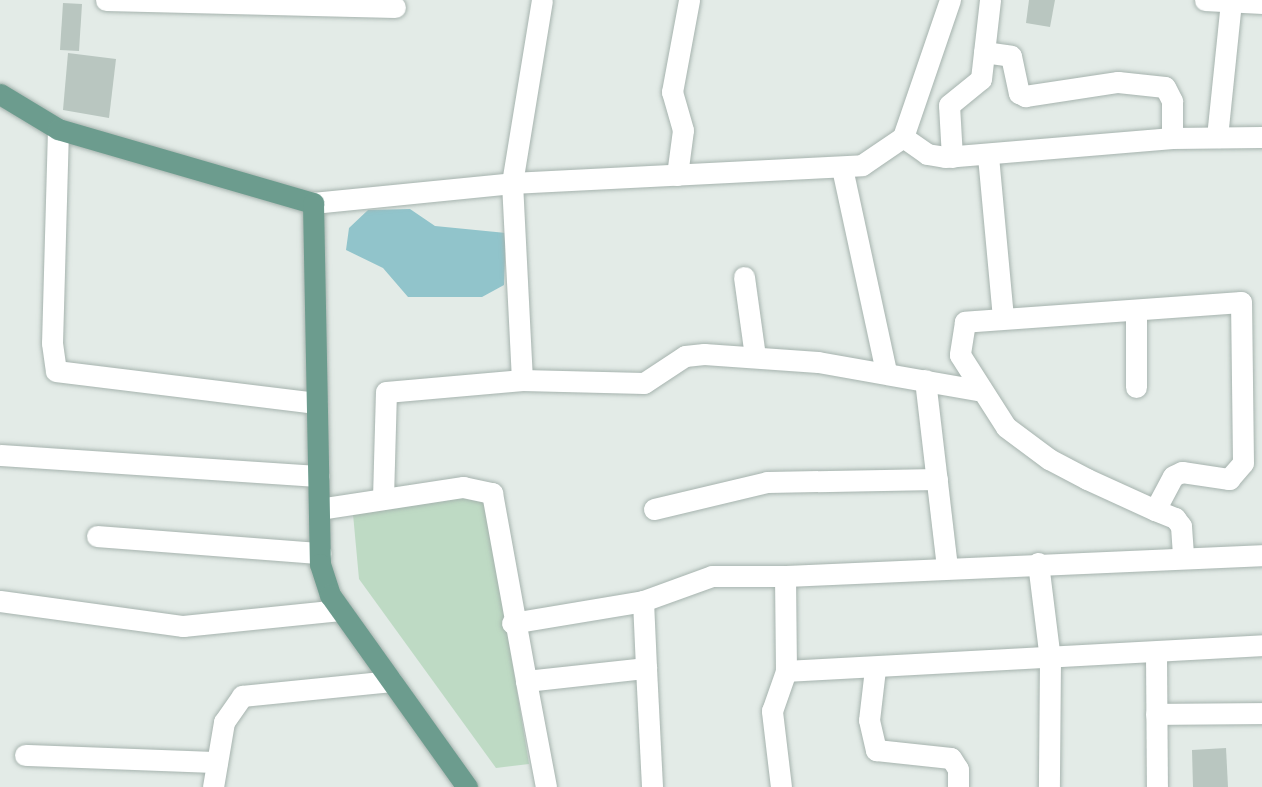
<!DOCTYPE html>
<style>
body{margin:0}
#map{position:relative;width:1262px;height:787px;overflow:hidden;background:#e3ebe7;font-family:"Fira Sans Condensed",sans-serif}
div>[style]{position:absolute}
.green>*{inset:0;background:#bedac4}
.water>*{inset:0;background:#91c4cb}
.building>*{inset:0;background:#b9c6c0}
.roads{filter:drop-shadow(0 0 2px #a6b3ae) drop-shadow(0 0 2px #a6b3ae)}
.minor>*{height:21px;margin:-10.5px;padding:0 10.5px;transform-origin:10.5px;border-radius:10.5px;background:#fff}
.major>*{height:21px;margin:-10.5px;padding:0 10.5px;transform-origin:10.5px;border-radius:10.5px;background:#6c9c8e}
span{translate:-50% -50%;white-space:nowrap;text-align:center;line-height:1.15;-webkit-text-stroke:6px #f3f8f5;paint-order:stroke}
</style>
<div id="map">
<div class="green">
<div style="clip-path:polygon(456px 497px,486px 503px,529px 764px,496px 768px,359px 579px,353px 514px)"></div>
</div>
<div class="water">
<div style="clip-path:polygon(410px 209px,435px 226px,506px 233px,504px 285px,482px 297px,408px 297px,383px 268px,346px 250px,349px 228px,368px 210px)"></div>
</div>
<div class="building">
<div style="clip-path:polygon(1029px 0,1055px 0,1050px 27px,1026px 23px)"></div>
<div style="clip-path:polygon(63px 3px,82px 4px,79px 51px,60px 50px)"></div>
<div style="clip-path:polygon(68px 53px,116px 59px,109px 118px,63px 110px)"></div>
<div style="clip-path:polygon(1226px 748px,1228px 787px,1193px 787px,1192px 750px)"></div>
</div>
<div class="roads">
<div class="minor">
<div style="left:106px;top:0;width:289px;rotate:1.4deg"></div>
<div style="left:1205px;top:0;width:57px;rotate:3deg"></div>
<div style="left:984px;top:52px;width:27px;rotate:8deg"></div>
<div style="left:1011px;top:56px;width:38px;rotate:78deg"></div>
<div style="left:1019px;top:93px;width:7px;rotate:27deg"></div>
<div style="left:1025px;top:96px;width:94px;rotate:-8.6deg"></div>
<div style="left:1118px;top:82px;width:47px;rotate:6.1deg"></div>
<div style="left:1165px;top:87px;width:16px;rotate:63deg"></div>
<div style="left:1172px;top:101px;width:37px;rotate:90deg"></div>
<div style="left:58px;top:129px;width:214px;rotate:91.6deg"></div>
<div style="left:52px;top:343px;width:28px;rotate:82deg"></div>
<div style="left:56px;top:371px;width:262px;rotate:7deg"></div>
<div style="left:903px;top:137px;width:29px;rotate:35deg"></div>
<div style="left:927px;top:154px;width:18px;rotate:9deg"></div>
<div style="left:945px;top:157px;width:228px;rotate:-4.8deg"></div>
<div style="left:1172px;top:138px;width:90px;rotate:-0.6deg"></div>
<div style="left:1217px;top:137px;width:136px;rotate:-84.1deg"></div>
<div style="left:988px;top:156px;width:162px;rotate:84.7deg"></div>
<div style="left:952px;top:157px;width:52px;rotate:-93.3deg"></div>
<div style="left:949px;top:105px;width:41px;rotate:-39.1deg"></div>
<div style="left:981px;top:79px;width:80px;rotate:-83.5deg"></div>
<div style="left:842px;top:168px;width:209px;rotate:77.8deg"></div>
<div style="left:677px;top:175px;width:45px;rotate:-82.4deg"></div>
<div style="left:683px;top:130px;width:40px;rotate:-106deg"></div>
<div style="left:672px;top:92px;width:94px;rotate:-79.5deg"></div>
<div style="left:313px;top:203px;width:200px;rotate:-5.7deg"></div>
<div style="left:512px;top:183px;width:350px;rotate:-2.9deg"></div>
<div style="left:862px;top:165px;width:50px;rotate:-34.3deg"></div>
<div style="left:903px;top:137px;width:145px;rotate:-71.1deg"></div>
<div style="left:744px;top:277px;width:80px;rotate:82.1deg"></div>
<div style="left:1136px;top:312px;width:75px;rotate:90deg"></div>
<div style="left:522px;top:380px;width:197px;rotate:-92.9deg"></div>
<div style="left:512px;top:183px;width:185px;rotate:-80.7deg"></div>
<div style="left:925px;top:380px;width:189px;rotate:83.3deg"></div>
<div style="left:0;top:455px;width:319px;rotate:3.8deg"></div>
<div style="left:383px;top:498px;width:106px;rotate:-88.4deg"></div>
<div style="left:386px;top:392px;width:137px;rotate:-5deg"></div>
<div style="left:522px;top:380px;width:122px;rotate:1.4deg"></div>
<div style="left:644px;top:383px;width:49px;rotate:-33.4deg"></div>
<div style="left:685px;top:356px;width:19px;rotate:-6deg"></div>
<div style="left:704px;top:354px;width:114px;rotate:4deg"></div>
<div style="left:818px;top:362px;width:161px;rotate:10deg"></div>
<div style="left:319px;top:509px;width:146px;rotate:-8.7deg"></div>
<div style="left:463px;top:487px;width:30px;rotate:12deg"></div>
<div style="left:492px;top:493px;width:191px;rotate:79.7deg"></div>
<div style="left:654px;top:509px;width:116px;rotate:-13.4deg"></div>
<div style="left:767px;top:482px;width:170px;rotate:-1deg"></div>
<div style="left:1155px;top:510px;width:38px;rotate:-62deg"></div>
<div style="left:1173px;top:476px;width:10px;rotate:-24deg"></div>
<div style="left:1182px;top:472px;width:48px;rotate:8.5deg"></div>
<div style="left:1229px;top:479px;width:21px;rotate:-49deg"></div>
<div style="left:1243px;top:463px;width:161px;rotate:-90.7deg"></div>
<div style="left:1241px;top:302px;width:277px;rotate:175.9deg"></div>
<div style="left:965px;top:322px;width:33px;rotate:99deg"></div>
<div style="left:960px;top:355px;width:85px;rotate:57.4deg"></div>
<div style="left:1006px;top:427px;width:54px;rotate:36.7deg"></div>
<div style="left:1049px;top:459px;width:43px;rotate:27.8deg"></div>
<div style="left:1087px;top:479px;width:75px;rotate:24.5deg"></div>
<div style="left:1155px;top:510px;width:22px;rotate:22deg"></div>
<div style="left:1175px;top:518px;width:10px;rotate:53deg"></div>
<div style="left:1181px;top:526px;width:32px;rotate:86deg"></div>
<div style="left:97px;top:536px;width:224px;rotate:4.4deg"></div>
<div style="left:1038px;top:563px;width:98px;rotate:82.9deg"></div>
<div style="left:1050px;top:660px;width:127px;rotate:90.5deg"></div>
<div style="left:0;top:601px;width:185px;rotate:7.8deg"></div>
<div style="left:183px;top:626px;width:158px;rotate:-5.8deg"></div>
<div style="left:643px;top:601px;width:73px;rotate:-19.9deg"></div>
<div style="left:712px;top:576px;width:73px"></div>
<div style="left:512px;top:623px;width:133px;rotate:-9.5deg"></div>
<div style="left:643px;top:601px;width:67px;rotate:87.4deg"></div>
<div style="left:1156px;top:653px;width:134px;rotate:89.6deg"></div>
<div style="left:875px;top:669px;width:51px;rotate:96.7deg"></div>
<div style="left:869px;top:720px;width:31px;rotate:77deg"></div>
<div style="left:876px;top:750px;width:75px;rotate:6.1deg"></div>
<div style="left:951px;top:758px;width:13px;rotate:58deg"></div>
<div style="left:958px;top:769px;width:18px;rotate:90deg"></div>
<div style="left:786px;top:671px;width:477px;rotate:-3.1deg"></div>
<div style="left:1156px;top:714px;width:106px;rotate:-0.5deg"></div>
<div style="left:25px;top:755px;width:192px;rotate:2.1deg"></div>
<div style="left:213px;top:787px;width:66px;rotate:-80.4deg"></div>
<div style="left:224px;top:722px;width:32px;rotate:-55deg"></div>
<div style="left:242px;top:696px;width:150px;rotate:-5.7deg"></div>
<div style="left:546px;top:787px;width:108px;rotate:-100.7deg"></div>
<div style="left:526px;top:681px;width:121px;rotate:-6.2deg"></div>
<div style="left:646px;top:668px;width:119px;rotate:87.1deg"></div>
<div style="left:781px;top:787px;width:77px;rotate:-96.8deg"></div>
<div style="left:772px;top:711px;width:42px;rotate:-70.7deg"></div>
<div style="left:786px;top:671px;width:95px;rotate:-90.6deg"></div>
<div style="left:785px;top:576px;width:477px;rotate:-2.5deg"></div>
</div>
<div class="major">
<div style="left:0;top:94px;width:68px;rotate:31.1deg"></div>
<div style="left:58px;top:129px;width:266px;rotate:16.2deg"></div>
<div style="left:313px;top:203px;width:361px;rotate:88.9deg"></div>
<div style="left:320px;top:564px;width:33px;rotate:72deg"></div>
<div style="left:330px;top:595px;width:236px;rotate:54.5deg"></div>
</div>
</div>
</div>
